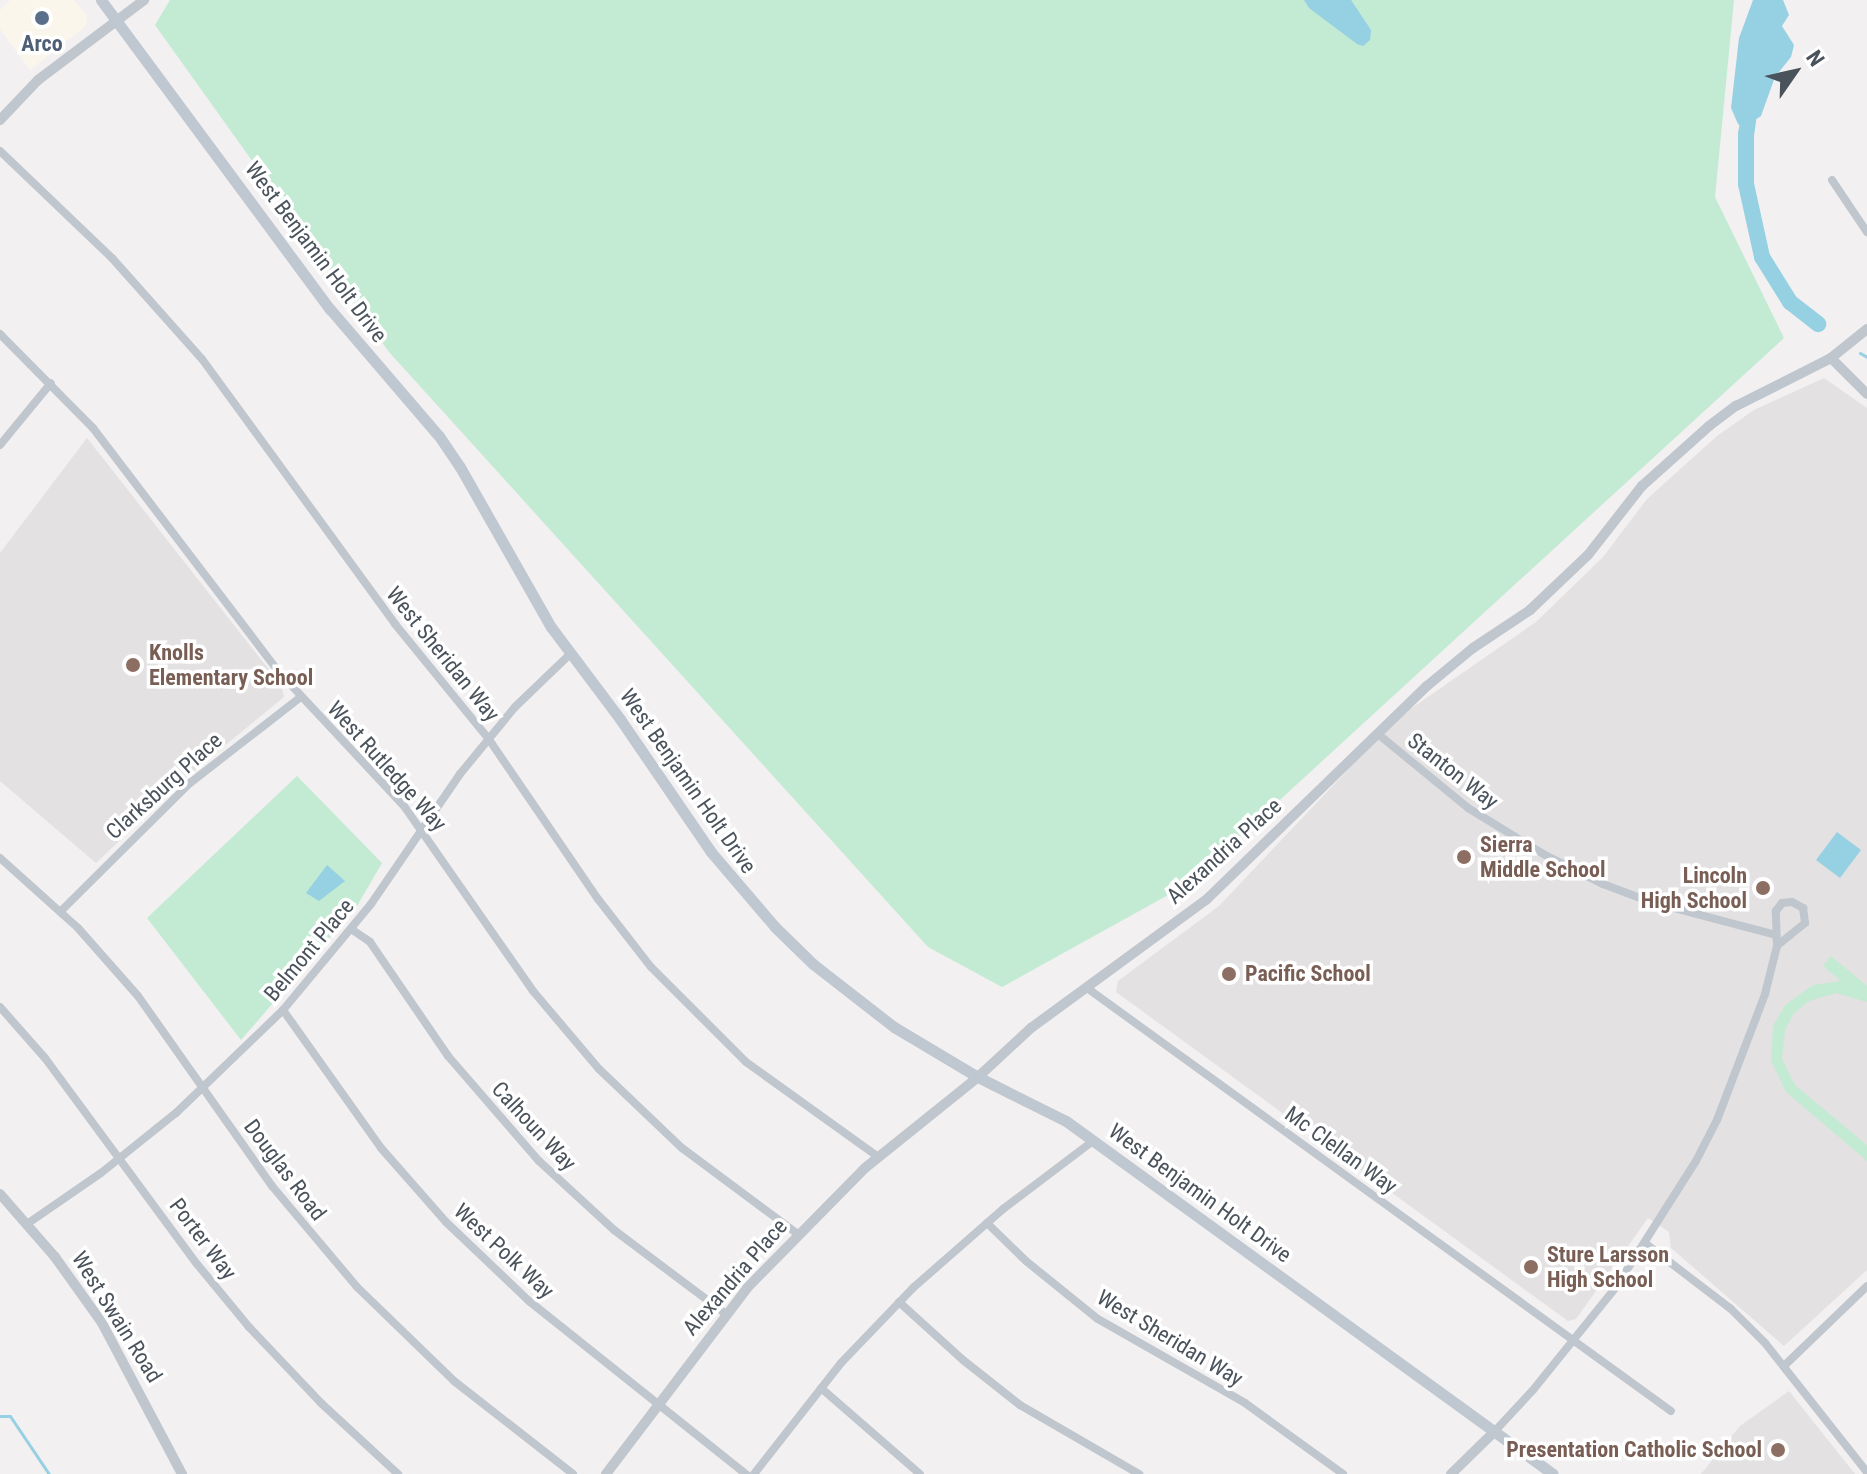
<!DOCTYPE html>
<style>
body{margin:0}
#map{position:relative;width:1867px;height:1474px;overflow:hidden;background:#f2f0f0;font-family:"Roboto Condensed",sans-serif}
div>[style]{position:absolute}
.commercial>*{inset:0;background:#faf6eb}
.education>*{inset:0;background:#e3e1e1}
.green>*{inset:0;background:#c3ead3}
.water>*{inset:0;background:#95d1e2}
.stream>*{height:3px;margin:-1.5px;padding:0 1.5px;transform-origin:1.5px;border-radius:1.5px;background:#95d1e2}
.river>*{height:16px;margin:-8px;padding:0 8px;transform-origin:8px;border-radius:8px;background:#95d1e2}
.minor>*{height:8px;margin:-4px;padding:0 4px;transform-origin:4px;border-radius:4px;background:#c0c6cd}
.tertiary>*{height:10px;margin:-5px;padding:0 5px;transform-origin:5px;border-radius:5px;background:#c0c6cd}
.secondary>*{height:11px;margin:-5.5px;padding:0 5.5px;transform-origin:5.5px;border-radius:5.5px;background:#bfc7d1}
.dots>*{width:22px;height:22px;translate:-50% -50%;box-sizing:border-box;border:4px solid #fff;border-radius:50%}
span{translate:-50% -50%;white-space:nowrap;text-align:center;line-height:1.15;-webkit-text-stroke:7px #fff;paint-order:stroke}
.service-label{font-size:22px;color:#4e5e75;font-weight:700}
.street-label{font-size:22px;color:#4a525b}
.education-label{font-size:22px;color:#785e54;font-weight:700}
.left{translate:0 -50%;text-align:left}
.right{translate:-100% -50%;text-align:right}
.north{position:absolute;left:1755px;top:32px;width:80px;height:80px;-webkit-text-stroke:6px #fff;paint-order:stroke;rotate:56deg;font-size:22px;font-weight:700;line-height:32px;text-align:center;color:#4a525b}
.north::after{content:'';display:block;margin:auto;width:28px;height:36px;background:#4a525b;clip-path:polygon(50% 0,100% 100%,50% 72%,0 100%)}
</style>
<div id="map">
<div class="commercial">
<div style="clip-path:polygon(10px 0,74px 0,87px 15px,86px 26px,30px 70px,0 29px,0 10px)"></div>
</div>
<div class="education">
<div style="clip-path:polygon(1824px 378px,1867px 408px,1867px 1270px,1784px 1346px,1671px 1248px,1669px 1232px,1648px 1218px,1576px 1319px,1568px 1321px,1116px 992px,1118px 981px,1219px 906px,1396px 719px,1536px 622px,1603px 557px,1647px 499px,1717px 436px,1754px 410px)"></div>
<div style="clip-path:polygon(87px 438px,281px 685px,284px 697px,184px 779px,96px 863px,0 781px,0 553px)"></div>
<div style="clip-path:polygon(1789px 1391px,1855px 1474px,1701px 1474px,1740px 1426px)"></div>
</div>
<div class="green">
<div style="clip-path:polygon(170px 0,1734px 0,1715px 197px,1784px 338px,1188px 884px,1002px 987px,928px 947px,389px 352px,155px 25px)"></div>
<div style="clip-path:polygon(297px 776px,382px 863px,357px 906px,241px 1040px,147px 918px)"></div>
<div style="clip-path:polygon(1831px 956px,1867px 986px,1867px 1002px,1836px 993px,1809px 1001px,1794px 1013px,1785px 1030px,1782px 1059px,1795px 1085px,1867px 1145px,1867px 1161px,1786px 1092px,1771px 1061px,1773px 1026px,1785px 1005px,1813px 985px,1841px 981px,1823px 966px)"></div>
</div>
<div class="water">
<div style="clip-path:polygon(1304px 0,1351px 0,1371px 30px,1370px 40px,1363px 46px,1357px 44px,1309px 8px)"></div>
<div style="clip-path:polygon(1753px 0,1783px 0,1789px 15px,1782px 26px,1794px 45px,1791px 57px,1775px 77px,1761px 116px,1744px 127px,1738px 124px,1731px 108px,1739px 38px)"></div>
<div style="clip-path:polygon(1837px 832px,1861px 850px,1840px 878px,1816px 860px)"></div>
<div style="clip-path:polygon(327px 865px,345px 881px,319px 901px,306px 893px)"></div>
</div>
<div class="stream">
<div style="left:1860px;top:353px;width:8px;rotate:30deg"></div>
<div style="left:0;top:1416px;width:10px"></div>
<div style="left:10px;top:1416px;width:70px;rotate:56.1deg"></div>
</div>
<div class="river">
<div style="left:1750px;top:107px;width:27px;rotate:98deg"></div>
<div style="left:1746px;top:134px;width:50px;rotate:90deg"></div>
<div style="left:1746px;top:184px;width:75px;rotate:77.6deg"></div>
<div style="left:1762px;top:257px;width:53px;rotate:58.1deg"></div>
<div style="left:1790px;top:302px;width:36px;rotate:38deg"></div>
</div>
<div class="minor">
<div style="left:0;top:151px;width:155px;rotate:43.7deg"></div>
<div style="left:112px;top:258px;width:135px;rotate:48.3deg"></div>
<div style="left:202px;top:359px;width:328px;rotate:53.9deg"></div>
<div style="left:395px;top:624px;width:147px;rotate:50.8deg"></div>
<div style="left:488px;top:738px;width:195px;rotate:55.7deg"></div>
<div style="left:598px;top:899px;width:86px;rotate:52.1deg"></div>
<div style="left:651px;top:967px;width:134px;rotate:45deg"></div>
<div style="left:746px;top:1062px;width:163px;rotate:35.7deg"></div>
<div style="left:1832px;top:180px;width:63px;rotate:56.1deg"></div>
<div style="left:0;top:334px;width:132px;rotate:45.3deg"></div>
<div style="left:93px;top:428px;width:305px;rotate:52.7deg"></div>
<div style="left:278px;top:671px;width:185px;rotate:47deg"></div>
<div style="left:404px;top:806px;width:226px;rotate:55.1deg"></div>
<div style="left:533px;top:991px;width:102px;rotate:49.8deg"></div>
<div style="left:599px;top:1069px;width:115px;rotate:43.6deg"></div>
<div style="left:682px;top:1148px;width:144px;rotate:36.6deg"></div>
<div style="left:0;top:445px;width:80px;rotate:-50.6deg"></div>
<div style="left:1378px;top:734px;width:117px;rotate:39.4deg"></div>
<div style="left:1468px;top:808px;width:90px;rotate:31.4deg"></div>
<div style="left:1545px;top:855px;width:65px;rotate:26.6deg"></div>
<div style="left:1603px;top:884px;width:51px;rotate:20.6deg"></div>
<div style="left:1651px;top:902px;width:129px;rotate:14.8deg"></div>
<div style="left:0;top:858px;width:105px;rotate:41.9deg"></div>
<div style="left:78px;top:928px;width:91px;rotate:48.6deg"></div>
<div style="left:138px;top:996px;width:232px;rotate:54.8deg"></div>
<div style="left:272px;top:1186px;width:132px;rotate:49.9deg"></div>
<div style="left:357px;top:1287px;width:135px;rotate:44.1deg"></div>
<div style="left:454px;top:1381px;width:151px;rotate:38deg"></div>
<div style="left:61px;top:911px;width:182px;rotate:-44.8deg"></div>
<div style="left:190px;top:783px;width:140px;rotate:-37.8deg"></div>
<div style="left:351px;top:929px;width:23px;rotate:34deg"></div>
<div style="left:370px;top:942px;width:138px;rotate:55.6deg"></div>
<div style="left:448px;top:1056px;width:139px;rotate:49.1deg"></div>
<div style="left:539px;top:1161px;width:102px;rotate:42.6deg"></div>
<div style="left:614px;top:1230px;width:140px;rotate:36.9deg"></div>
<div style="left:1087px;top:988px;width:721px;rotate:35.92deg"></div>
<div style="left:0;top:1007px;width:68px;rotate:48.6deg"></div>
<div style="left:45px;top:1058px;width:256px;rotate:53.6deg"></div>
<div style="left:197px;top:1264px;width:82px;rotate:50.5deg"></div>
<div style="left:249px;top:1327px;width:105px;rotate:46.5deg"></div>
<div style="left:321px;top:1403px;width:105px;rotate:42.7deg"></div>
<div style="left:283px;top:1010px;width:169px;rotate:54.6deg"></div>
<div style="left:381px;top:1148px;width:98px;rotate:48.7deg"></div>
<div style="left:446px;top:1222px;width:115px;rotate:43.6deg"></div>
<div style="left:529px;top:1301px;width:278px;rotate:38.6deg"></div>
<div style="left:987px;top:1223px;width:54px;rotate:44.3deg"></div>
<div style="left:1026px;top:1261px;width:92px;rotate:38.9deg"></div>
<div style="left:1098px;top:1319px;width:169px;rotate:29.7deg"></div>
<div style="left:1245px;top:1403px;width:121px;rotate:35.9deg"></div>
<div style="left:27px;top:1224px;width:90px;rotate:-34.6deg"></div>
<div style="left:101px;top:1173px;width:96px;rotate:-38.7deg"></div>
<div style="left:176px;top:1113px;width:149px;rotate:-43.9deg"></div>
<div style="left:283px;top:1010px;width:138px;rotate:-50.3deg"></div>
<div style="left:371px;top:904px;width:158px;rotate:-55.6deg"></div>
<div style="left:460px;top:774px;width:87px;rotate:-50.6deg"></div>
<div style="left:515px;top:707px;width:76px;rotate:-43.9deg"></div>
<div style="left:1646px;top:1244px;width:107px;rotate:37.4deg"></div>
<div style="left:1731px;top:1309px;width:48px;rotate:45deg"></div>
<div style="left:1765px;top:1343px;width:164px;rotate:51.7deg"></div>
<div style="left:899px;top:1302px;width:86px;rotate:42.2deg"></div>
<div style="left:963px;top:1360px;width:73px;rotate:38.3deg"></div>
<div style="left:1020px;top:1405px;width:138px;rotate:30.1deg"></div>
<div style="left:1785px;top:1365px;width:114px;rotate:-43.9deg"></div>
<div style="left:821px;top:1388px;width:131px;rotate:41deg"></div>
<div style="left:1494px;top:1432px;width:57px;rotate:-47.1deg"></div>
<div style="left:1533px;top:1390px;width:132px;rotate:-51.1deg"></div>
<div style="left:1616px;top:1287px;width:149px;rotate:-57.6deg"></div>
<div style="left:1696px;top:1161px;width:46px;rotate:-62.9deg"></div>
<div style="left:1717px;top:1120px;width:135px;rotate:-69.1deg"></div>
<div style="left:1765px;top:994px;width:49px;rotate:-76deg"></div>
<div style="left:1777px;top:946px;width:35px;rotate:-92deg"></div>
<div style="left:1776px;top:911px;width:10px;rotate:-53deg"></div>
<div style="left:1782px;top:903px;width:10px;rotate:-6deg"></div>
<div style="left:1792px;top:902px;width:13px;rotate:29deg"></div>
<div style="left:1803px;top:908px;width:15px;rotate:82deg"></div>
<div style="left:1805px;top:923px;width:36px;rotate:141deg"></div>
<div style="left:754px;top:1474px;width:141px;rotate:-51.9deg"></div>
<div style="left:841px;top:1363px;width:105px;rotate:-46.2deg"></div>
<div style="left:914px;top:1287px;width:118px;rotate:-41.2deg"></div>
<div style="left:1003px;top:1209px;width:113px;rotate:-37.1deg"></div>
</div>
<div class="tertiary">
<div style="left:0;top:120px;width:55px;rotate:-46.5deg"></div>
<div style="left:38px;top:80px;width:133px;rotate:-37deg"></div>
<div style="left:1831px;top:358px;width:51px;rotate:45deg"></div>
<div style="left:0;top:1194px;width:84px;rotate:48.9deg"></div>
<div style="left:55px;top:1257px;width:81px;rotate:54.5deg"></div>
<div style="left:102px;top:1323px;width:171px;rotate:62.1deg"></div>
<div style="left:606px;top:1474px;width:233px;rotate:-52.8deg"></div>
<div style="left:747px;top:1288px;width:168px;rotate:-45.5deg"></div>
<div style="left:865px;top:1168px;width:145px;rotate:-38.8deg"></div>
<div style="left:978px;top:1077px;width:72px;rotate:-42.8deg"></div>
<div style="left:1031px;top:1028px;width:217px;rotate:-36.2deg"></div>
<div style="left:1206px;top:900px;width:308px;rotate:-44.1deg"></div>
<div style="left:1427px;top:686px;width:60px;rotate:-39.6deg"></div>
<div style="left:1473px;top:648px;width:69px;rotate:-33.7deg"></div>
<div style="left:1530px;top:610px;width:80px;rotate:-43.5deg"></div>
<div style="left:1588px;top:555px;width:88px;rotate:-52deg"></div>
<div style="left:1642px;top:486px;width:90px;rotate:-41.8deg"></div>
<div style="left:1709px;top:426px;width:34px;rotate:-37deg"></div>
<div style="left:1736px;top:406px;width:106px;rotate:-26.8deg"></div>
<div style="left:1831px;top:358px;width:46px;rotate:-38.9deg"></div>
<div style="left:1451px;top:1474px;width:60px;rotate:-44.3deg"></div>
</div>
<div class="secondary">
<div style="left:101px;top:0;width:385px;rotate:53.5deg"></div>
<div style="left:330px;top:309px;width:167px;rotate:49.4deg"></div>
<div style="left:439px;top:436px;width:37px;rotate:56deg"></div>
<div style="left:460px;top:467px;width:184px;rotate:60.4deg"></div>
<div style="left:551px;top:627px;width:115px;rotate:53.1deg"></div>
<div style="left:620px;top:719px;width:161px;rotate:55.6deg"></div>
<div style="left:711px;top:852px;width:99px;rotate:49.5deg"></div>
<div style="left:775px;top:927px;width:53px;rotate:44.2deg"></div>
<div style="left:813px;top:964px;width:103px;rotate:37.9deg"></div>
<div style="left:894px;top:1027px;width:98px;rotate:30.8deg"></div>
<div style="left:978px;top:1077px;width:98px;rotate:26.6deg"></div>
<div style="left:1066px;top:1121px;width:601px;rotate:35.94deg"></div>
</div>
<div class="dots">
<div style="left:42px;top:18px;background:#5c6f8a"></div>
<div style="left:133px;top:665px;background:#8d6e63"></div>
<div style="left:1464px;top:857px;background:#8d6e63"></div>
<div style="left:1763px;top:888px;background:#8d6e63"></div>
<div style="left:1229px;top:974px;background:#8d6e63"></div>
<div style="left:1531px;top:1267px;background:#8d6e63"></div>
<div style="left:1778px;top:1450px;background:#8d6e63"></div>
</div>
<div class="service-label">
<span style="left:42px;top:44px">Arco</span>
</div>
<div class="street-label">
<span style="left:316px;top:252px;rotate:53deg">West Benjamin Holt Drive</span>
<span style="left:443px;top:654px;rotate:51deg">West Sheridan Way</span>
<span style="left:387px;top:766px;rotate:48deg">West Rutledge Way</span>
<span style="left:1453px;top:771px;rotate:38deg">Stanton Way</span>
<span style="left:688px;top:781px;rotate:55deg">West Benjamin Holt Drive</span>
<span style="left:164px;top:786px;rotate:-42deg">Clarksburg Place</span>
<span style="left:1224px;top:851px;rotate:-42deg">Alexandria Place</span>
<span style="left:309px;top:950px;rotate:-50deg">Belmont Place</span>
<span style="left:534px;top:1126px;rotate:47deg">Calhoun Way</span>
<span style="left:1341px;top:1150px;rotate:36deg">Mc Clellan Way</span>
<span style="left:285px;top:1170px;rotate:53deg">Douglas Road</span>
<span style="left:1200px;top:1193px;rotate:36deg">West Benjamin Holt Drive</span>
<span style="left:203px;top:1239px;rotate:53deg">Porter Way</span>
<span style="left:504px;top:1251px;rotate:43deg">West Polk Way</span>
<span style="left:735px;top:1277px;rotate:-49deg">Alexandria Place</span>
<span style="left:117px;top:1317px;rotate:58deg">West Swain Road</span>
<span style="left:1170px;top:1338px;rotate:31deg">West Sheridan Way</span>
</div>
<div class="education-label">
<span class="left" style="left:149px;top:665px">Knolls<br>Elementary School</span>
<span class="left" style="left:1480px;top:857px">Sierra<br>Middle School</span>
<span class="right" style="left:1747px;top:888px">Lincoln<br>High School</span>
<span class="left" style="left:1245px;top:974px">Pacific School</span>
<span class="left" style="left:1547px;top:1267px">Sture Larsson<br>High School</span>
<span class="right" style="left:1762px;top:1450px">Presentation Catholic School</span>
</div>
<div class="north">N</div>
</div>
